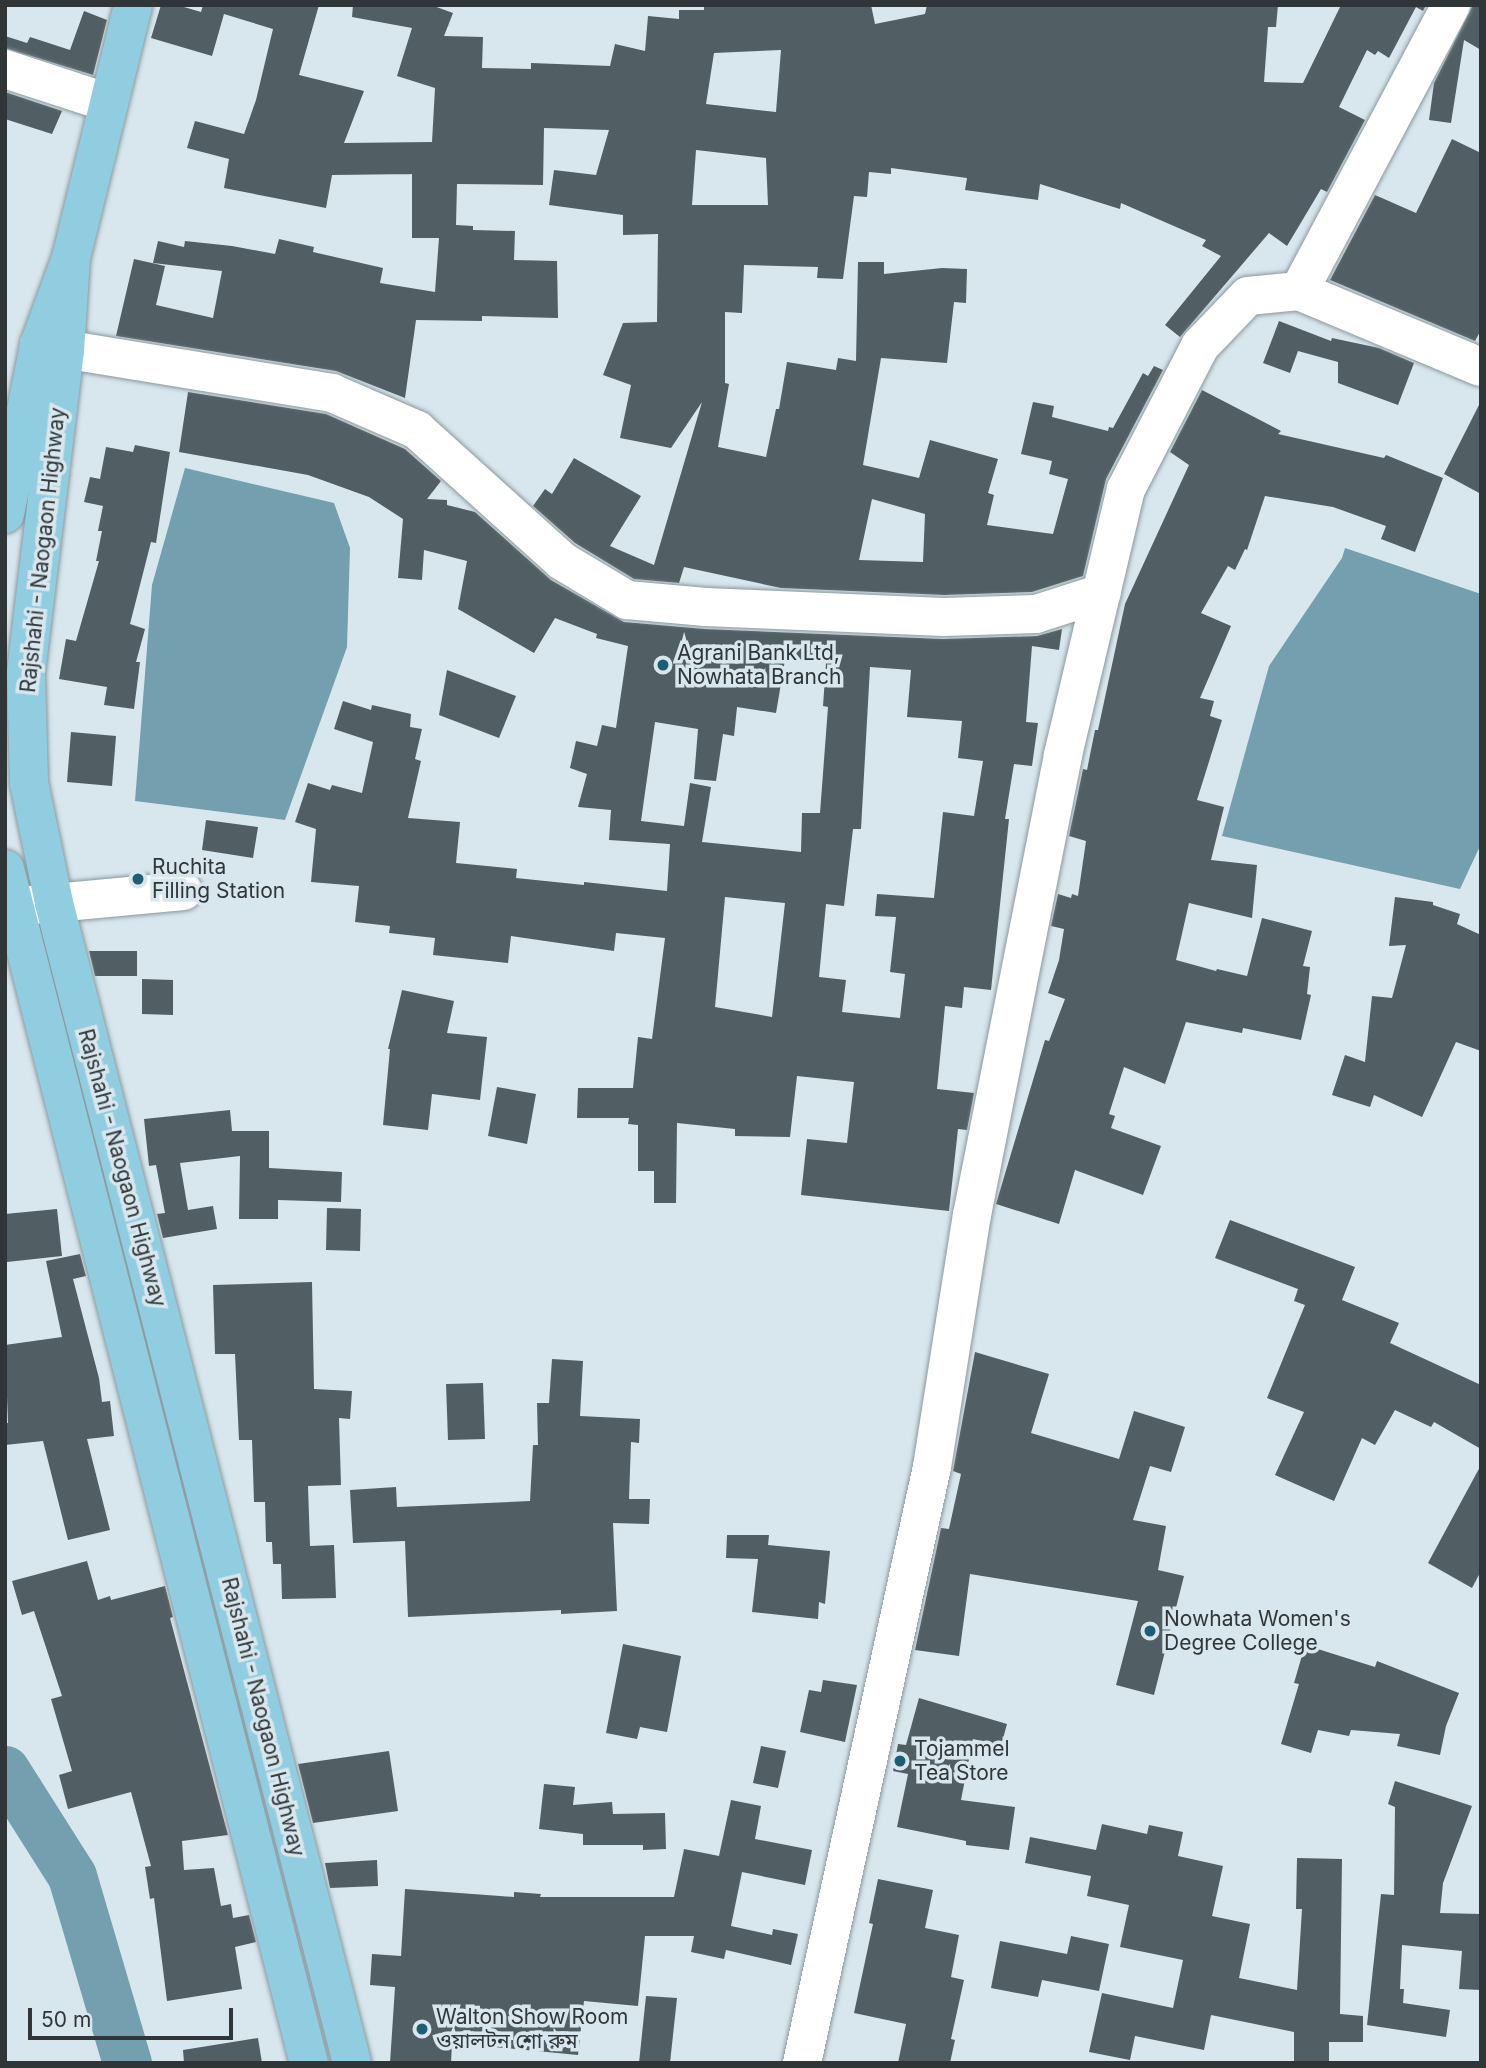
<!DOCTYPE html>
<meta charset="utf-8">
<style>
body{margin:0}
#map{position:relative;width:1486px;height:2068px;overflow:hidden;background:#d8e7ed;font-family:Inter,"Noto Sans Bengali",sans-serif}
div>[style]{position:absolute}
.water>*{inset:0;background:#749faf}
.river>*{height:49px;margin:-24.5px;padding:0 24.5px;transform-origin:24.5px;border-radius:24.5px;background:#749faf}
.building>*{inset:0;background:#515e63}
.roads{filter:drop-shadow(0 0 2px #8a989e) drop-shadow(0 0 2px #8a989e)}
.minor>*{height:38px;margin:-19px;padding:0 19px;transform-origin:19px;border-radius:19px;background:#fff}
.major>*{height:38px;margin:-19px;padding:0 19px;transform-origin:19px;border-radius:19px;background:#91cde0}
.dots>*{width:19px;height:19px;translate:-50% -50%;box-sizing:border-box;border:4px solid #d8e7ed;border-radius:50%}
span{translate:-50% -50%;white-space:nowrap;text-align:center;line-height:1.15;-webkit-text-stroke:7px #d8e7ed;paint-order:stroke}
.street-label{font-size:21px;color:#303638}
.poi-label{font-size:21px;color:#303638}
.left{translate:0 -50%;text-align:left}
.frame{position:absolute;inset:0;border:7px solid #303638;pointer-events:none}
.scale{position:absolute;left:28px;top:2008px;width:205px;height:32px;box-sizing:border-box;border:4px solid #303638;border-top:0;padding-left:9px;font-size:21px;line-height:24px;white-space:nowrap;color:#303638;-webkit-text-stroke:5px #d8e7ed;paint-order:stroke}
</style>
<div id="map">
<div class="water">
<div style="clip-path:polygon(185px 468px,334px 503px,350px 548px,347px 647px,285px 820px,135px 801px,152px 585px)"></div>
<div style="clip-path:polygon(1345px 548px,1481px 594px,1481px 844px,1460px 889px,1222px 836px,1269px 666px,1342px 558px)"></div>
</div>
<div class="river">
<div style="left:5px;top:1770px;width:125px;rotate:57.7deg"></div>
<div style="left:72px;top:1876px;width:195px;rotate:73.6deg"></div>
</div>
<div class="building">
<div style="clip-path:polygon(evenodd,161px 5px,177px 5px,201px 12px,203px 5px,319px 5px,299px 75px,364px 91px,344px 143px,432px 142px,435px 88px,397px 76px,412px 28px,352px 17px,353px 5px,431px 5px,453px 13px,444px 36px,483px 37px,482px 68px,531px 69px,531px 63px,610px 66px,615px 44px,645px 51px,648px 16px,679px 19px,679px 10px,704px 10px,704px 5px,871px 5px,875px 24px,925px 14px,927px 5px,1278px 5px,1276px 27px,1268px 27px,1264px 82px,1303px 83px,1341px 5px,1426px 5px,1423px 11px,1416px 7px,1389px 58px,1378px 51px,1375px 55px,1367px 50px,1339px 107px,1365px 120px,1327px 192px,1321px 189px,1287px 246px,1269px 233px,1180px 337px,1165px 325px,1221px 256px,1202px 246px,1206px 240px,1121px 203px,1120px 209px,1040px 184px,1038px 200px,965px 190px,967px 178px,891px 168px,891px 174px,869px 172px,867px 197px,854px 196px,843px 279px,817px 278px,818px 267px,744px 265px,742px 313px,725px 312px,725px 383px,729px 384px,718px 447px,766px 457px,776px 409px,779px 409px,787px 362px,836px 370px,838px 358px,856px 361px,858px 262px,884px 262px,884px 274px,942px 268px,967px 269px,966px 303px,954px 302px,947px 363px,881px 358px,863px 465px,919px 478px,930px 440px,998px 459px,988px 493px,994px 495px,987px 525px,1053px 534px,1068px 479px,1049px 474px,1052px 461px,1021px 454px,1033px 402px,1054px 406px,1052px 417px,1108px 431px,1109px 427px,1113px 428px,1143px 373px,1148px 376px,1154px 366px,1163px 370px,1106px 479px,1083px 576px,1032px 592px,944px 595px,781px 588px,684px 567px,679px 583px,634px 579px,575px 543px,533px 506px,545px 489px,552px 494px,574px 458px,641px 496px,610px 546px,654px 565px,702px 402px,671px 448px,620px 438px,631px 385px,603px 375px,623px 323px,657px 322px,658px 234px,623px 235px,623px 215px,549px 205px,554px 170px,596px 175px,609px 130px,544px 128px,543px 185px,457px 184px,456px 225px,473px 226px,473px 230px,515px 231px,514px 260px,557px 261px,558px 318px,482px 316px,482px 321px,416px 320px,405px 398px,336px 371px,116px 336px,134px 259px,165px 266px,156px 305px,213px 318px,222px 271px,153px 263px,158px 241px,184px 247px,185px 241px,232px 246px,275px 254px,279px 239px,314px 247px,313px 252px,383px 268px,380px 283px,435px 292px,439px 238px,412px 238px,412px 174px,332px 175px,326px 208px,224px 188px,229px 159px,187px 148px,195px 121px,244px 134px,256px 100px,273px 29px,224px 14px,212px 56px,151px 38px,161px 5px,781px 50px,776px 112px,706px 104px,714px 53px,781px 50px,161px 5px,696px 150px,766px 158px,768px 205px,692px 205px,696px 150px,161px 5px,872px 499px,925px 514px,923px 562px,859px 560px,872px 499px)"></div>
<div style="clip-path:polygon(1473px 5px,1481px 5px,1481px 50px,1464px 40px,1451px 123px,1429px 120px,1434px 83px)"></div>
<div style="clip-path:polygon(84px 11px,107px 20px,93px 75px,5px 48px,5px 36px,27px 43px,30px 37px,70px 50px)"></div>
<div style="clip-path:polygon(5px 92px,62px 111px,52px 134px,5px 119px)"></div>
<div style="clip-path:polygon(1452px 139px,1481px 153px,1481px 330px,1475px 341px,1330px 280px,1375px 195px,1416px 213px)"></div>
<div style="clip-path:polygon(1279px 321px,1331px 341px,1332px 338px,1379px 348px,1414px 363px,1398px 405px,1338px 383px,1338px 362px,1298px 351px,1290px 373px,1263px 363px)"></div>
<div style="clip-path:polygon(1202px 390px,1281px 431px,1278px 434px,1384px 458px,1386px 455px,1443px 478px,1415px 552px,1381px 539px,1386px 526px,1333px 507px,1265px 496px,1247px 550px,1245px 549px,1235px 570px,1228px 566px,1201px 613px,1231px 626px,1200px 698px,1214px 701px,1210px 716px,1222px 720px,1197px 800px,1224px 807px,1211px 860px,1257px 865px,1252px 918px,1189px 903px,1176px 960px,1216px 971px,1217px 969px,1247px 976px,1262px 918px,1312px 931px,1303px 966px,1310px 967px,1307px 994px,1311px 995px,1301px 1040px,1243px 1028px,1242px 1033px,1186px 1022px,1165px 1084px,1124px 1067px,1109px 1114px,1115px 1116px,1111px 1128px,1161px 1146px,1143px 1195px,1075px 1170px,1059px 1224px,996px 1204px,1045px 1040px,1049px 1041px,1065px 999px,1048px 993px,1059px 960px,1064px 929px,1051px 926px,1058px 894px,1071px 898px,1072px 894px,1078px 896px,1086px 841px,1069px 836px,1083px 769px,1087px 770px,1095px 730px,1098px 730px,1125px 604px,1189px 465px,1170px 452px)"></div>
<div style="clip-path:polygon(evenodd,188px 392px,326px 414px,405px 449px,441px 481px,427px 499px,447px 500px,447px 505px,475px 512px,551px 580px,624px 622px,705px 629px,943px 639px,1037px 636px,1062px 629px,1059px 650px,1032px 646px,1026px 722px,1038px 723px,1032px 766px,1014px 764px,1005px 819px,1009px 819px,991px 990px,964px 987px,962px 1008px,945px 1006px,937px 1089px,974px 1093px,967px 1130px,958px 1129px,949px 1211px,801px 1195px,807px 1139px,847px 1143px,854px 1082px,797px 1076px,790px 1137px,735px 1136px,735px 1129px,677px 1123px,676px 1203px,654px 1203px,654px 1171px,638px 1171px,638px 1125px,628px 1124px,629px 1118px,577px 1118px,578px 1088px,633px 1088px,638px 1037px,652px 1039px,665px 938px,616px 933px,614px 951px,511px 936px,508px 963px,433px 955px,435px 938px,389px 933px,390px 926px,355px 922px,359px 886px,311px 882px,316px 829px,295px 822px,308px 783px,330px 790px,332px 785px,362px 793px,373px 742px,334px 729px,343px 701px,371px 710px,372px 705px,411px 714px,410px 727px,422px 729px,415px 759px,421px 761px,408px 818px,460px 822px,456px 863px,517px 869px,516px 878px,584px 885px,584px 882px,667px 891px,670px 844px,609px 840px,611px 810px,578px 807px,587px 774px,570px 768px,576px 741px,597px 746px,602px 725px,616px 728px,628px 646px,596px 638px,597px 634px,555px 618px,534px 653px,458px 609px,467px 561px,424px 550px,422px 580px,398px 578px,403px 519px,369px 497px,308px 475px,179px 452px,188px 392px,785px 660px,826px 663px,823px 706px,828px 707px,820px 813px,802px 813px,801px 852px,702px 842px,711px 787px,690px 783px,684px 826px,641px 821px,655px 722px,698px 729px,694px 779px,716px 781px,723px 734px,734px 736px,737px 707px,776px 713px,785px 660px,188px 392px,870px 667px,911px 670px,907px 717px,962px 721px,958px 758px,983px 761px,974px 816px,943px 812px,934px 898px,877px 894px,875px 916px,896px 917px,890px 972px,905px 974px,900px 1018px,842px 1012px,846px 980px,819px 977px,826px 904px,844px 906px,853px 829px,861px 829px,870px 667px,188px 392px,725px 897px,785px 903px,772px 1017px,715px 1007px,725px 897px)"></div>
<div style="clip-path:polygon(1481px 401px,1481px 494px,1444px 474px)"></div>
<div style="clip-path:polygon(135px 445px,170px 452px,156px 543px,151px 542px,130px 624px,145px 629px,136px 662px,140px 662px,134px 709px,104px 705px,107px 687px,59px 679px,66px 639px,76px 641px,99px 561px,96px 561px,102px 531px,98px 531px,103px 506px,84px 502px,90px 477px,100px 479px,106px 447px,133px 452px)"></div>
<div style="clip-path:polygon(447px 670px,516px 696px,499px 738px,439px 715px)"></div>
<div style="clip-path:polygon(71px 732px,116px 736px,112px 786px,67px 782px)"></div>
<div style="clip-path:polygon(206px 820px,258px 827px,253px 858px,202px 850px)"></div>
<div style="clip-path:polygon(1395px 897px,1433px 902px,1433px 905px,1460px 914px,1457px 924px,1481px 935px,1481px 1051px,1456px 1042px,1422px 1117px,1374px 1095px,1370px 1107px,1332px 1095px,1345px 1055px,1365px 1062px,1372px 996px,1392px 998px,1406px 945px,1389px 946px)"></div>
<div style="clip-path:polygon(89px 951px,137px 951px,137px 976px,95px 976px)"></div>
<div style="clip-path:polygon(142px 979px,173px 980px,173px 1015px,142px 1014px)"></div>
<div style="clip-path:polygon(402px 990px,454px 1001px,447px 1033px,487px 1037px,480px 1100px,432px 1094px,428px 1130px,383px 1125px,390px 1049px,388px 1049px)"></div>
<div style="clip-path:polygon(497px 1087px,536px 1094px,527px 1144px,488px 1136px)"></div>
<div style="clip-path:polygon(230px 1110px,232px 1131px,269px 1131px,269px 1168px,342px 1172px,341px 1202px,278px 1200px,278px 1219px,239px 1219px,240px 1156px,180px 1163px,188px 1210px,213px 1206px,217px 1229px,163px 1238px,157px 1214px,165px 1213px,156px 1165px,149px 1166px,144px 1119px)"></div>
<div style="clip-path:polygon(327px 1208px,361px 1209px,360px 1251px,326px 1250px)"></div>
<div style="clip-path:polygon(57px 1209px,62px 1256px,7px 1262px,5px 1214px)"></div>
<div style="clip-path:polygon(1230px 1220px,1355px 1267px,1342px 1300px,1399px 1323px,1390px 1343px,1481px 1385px,1481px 1449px,1434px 1422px,1431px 1427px,1395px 1410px,1375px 1445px,1362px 1438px,1334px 1501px,1275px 1475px,1304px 1412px,1267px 1398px,1305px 1305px,1294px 1301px,1298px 1289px,1215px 1258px)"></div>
<div style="clip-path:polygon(80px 1254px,86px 1276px,73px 1279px,99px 1378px,102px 1402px,110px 1401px,114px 1436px,87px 1439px,110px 1530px,68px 1540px,43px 1441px,5px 1445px,5px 1423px,8px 1423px,5px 1345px,62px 1337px,46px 1261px)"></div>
<div style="clip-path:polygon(312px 1282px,314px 1389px,352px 1391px,350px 1419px,339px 1418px,341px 1485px,308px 1486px,310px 1546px,334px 1545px,336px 1598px,282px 1599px,281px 1564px,273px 1564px,272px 1542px,266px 1542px,265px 1502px,254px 1502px,252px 1440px,239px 1440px,235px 1354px,215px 1354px,213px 1285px)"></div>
<div style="clip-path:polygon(975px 1352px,1049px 1374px,1031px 1433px,1119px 1459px,1134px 1411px,1185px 1427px,1171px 1472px,1150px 1466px,1133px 1520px,1166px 1526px,1158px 1570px,1184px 1576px,1154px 1695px,1116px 1685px,1138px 1601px,970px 1574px,959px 1656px,915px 1650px,941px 1528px,949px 1529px,961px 1474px,953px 1471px)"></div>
<div style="clip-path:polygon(552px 1359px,583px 1361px,580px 1416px,640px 1419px,639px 1443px,631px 1442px,629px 1499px,650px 1499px,649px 1524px,613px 1523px,617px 1611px,561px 1614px,561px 1610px,408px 1617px,405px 1541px,353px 1543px,350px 1490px,396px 1487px,397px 1507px,530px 1501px,533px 1445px,538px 1445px,537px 1403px,549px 1403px)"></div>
<div style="clip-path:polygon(483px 1383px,485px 1439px,448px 1440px,446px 1384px)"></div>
<div style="clip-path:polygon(1481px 1465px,1481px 1571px,1472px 1588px,1428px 1563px)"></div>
<div style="clip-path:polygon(727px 1535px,769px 1535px,768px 1545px,830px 1551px,825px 1604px,819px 1602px,818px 1619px,752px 1612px,758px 1559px,726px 1558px)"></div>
<div style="clip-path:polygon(87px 1561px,98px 1600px,110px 1596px,111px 1600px,165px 1586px,173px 1617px,170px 1618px,228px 1835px,182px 1841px,184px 1870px,214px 1868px,221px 1906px,231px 1904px,233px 1918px,249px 1915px,256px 1942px,235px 1947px,242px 1989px,167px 2001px,154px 1898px,150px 1899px,145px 1867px,151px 1866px,131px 1792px,68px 1809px,59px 1775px,72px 1771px,51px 1699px,62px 1696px,34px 1611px,22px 1615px,12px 1581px)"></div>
<div style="clip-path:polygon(623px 1644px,681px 1656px,667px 1732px,640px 1727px,637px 1739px,606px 1733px)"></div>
<div style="clip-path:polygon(1305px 1645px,1375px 1667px,1377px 1661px,1459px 1693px,1446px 1726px,1440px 1755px,1397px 1746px,1400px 1734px,1351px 1730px,1349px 1736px,1318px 1730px,1311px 1753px,1281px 1744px,1299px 1684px,1294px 1683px)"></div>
<div style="clip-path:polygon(823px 1680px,857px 1685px,845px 1742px,800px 1732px,809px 1690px,821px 1692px)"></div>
<div style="clip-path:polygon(919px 1698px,1007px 1724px,1001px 1746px,973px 1739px,961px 1800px,1015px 1807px,1009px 1850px,966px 1845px,966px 1841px,897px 1827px,908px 1774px,893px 1771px,898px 1744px,906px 1745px)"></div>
<div style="clip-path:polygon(761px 1746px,786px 1751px,778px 1788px,753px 1783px)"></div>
<div style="clip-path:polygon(389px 1751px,398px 1811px,313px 1823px,298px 1764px)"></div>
<div style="clip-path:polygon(1395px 1781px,1472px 1806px,1443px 1883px,1440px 1913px,1481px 1914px,1481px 1990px,1459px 1989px,1462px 1951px,1402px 1945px,1400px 1989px,1404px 1989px,1403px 2003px,1450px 2010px,1446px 2037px,1367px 2025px,1381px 1894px,1394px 1895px,1395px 1807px,1388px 1804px)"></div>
<div style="clip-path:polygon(544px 1784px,575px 1787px,573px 1805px,612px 1802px,613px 1814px,665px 1813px,666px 1849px,643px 1850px,643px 1845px,583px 1845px,583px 1834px,539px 1829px)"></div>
<div style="clip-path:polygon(731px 1800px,761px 1806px,755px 1839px,812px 1850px,805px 1885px,742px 1872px,731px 1926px,772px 1935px,773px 1929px,798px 1934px,791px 1965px,726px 1950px,724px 1959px,691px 1952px,694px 1936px,645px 1936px,638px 2006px,584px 2001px,578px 2055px,452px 2043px,451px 2063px,390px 2063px,395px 1987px,370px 1985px,372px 1954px,401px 1956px,405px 1889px,514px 1897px,514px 1892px,541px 1894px,540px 1897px,674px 1897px,684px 1849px,719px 1856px)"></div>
<div style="clip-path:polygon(1102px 1824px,1147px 1834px,1149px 1825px,1183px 1832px,1178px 1856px,1223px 1866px,1212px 1916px,1250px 1924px,1239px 1978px,1297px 1990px,1302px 1909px,1296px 1909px,1297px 1858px,1342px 1859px,1340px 2014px,1363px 2016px,1363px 2042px,1329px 2042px,1329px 2063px,1294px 2063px,1294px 2032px,1211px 2015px,1204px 2050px,1135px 2036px,1130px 2060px,1089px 2052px,1102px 1993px,1173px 2008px,1183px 1960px,1120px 1947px,1129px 1905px,1087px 1896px,1091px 1876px,1025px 1863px,1030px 1837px,1096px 1850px)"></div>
<div style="clip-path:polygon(377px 1860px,378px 1886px,330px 1888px,325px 1863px)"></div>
<div style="clip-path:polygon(878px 1879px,933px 1890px,925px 1928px,959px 1935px,951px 1977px,964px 1980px,951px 2039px,955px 2040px,950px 2063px,898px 2063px,906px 2024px,854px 2013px,873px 1924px,869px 1923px)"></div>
<div style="clip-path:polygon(1071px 1936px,1109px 1944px,1099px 1991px,1042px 1980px,1038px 1997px,991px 1988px,1000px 1941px,1067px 1954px)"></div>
<div style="clip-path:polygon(646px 1996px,677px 1998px,670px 2063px,639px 2063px)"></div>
<div style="clip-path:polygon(258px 2038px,262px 2063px,184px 2063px,183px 2050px)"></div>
</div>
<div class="roads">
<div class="minor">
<div style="left:5px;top:69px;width:109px;rotate:18.1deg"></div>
<div style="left:1299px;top:291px;width:324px;rotate:-62deg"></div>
<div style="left:39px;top:345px;width:297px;rotate:9.3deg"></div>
<div style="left:332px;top:393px;width:93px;rotate:23.5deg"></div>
<div style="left:417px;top:430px;width:195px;rotate:42.1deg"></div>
<div style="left:562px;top:561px;width:76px;rotate:31deg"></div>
<div style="left:627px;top:600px;width:79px;rotate:5.1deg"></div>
<div style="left:706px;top:607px;width:238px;rotate:2.4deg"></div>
<div style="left:944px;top:617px;width:92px;rotate:-1.9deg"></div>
<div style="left:1036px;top:614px;width:69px;rotate:-17.7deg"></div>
<div style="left:22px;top:906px;width:162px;rotate:-5.3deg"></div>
<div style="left:802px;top:2063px;width:610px;rotate:-77.7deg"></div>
<div style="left:932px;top:1467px;width:255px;rotate:-81deg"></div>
<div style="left:972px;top:1215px;width:469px;rotate:-78.8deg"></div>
<div style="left:1063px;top:755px;width:273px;rotate:-76.7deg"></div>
<div style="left:1126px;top:489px;width:161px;rotate:-62.6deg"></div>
<div style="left:1200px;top:346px;width:69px;rotate:-46.2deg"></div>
<div style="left:1248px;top:296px;width:51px;rotate:-5.6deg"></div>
<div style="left:1299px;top:291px;width:197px;rotate:22.7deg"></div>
</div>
<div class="major">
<div style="left:71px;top:258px;width:92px;rotate:93.7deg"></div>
<div style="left:65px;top:350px;width:326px;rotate:96.9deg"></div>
<div style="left:26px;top:674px;width:109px;rotate:88.4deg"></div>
<div style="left:29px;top:783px;width:123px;rotate:78.2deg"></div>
<div style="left:54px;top:903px;width:1198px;rotate:75.59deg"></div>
<div style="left:5px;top:514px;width:172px;rotate:-78.6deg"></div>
<div style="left:39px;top:345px;width:93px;rotate:-69.8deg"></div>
<div style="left:71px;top:258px;width:260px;rotate:-76.2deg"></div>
<div style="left:5px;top:869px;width:1232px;rotate:75.72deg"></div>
</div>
</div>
<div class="dots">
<div style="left:663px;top:665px;background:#1d5e73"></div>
<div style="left:138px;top:879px;background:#1d5e73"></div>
<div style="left:1150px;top:1631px;background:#1d5e73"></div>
<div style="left:900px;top:1761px;background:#1d5e73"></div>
<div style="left:422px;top:2029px;background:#1d5e73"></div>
</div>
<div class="street-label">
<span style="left:43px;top:550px;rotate:-84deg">Rajshahi - Naogaon Highway</span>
<span style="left:122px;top:1168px;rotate:75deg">Rajshahi - Naogaon Highway</span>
<span style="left:263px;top:1717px;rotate:76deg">Rajshahi - Naogaon Highway</span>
</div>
<div class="poi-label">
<span class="left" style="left:677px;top:665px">Agrani Bank Ltd,<br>Nowhata Branch</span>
<span class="left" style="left:152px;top:879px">Ruchita<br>Filling Station</span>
<span class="left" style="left:1164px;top:1631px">Nowhata Women's<br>Degree College</span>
<span class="left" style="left:914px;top:1761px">Tojammel<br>Tea Store</span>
<span class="left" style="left:436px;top:2029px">Walton Show Room<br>ওয়ালটন শো রুম</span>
</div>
<div class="frame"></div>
<div class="scale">50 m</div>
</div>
